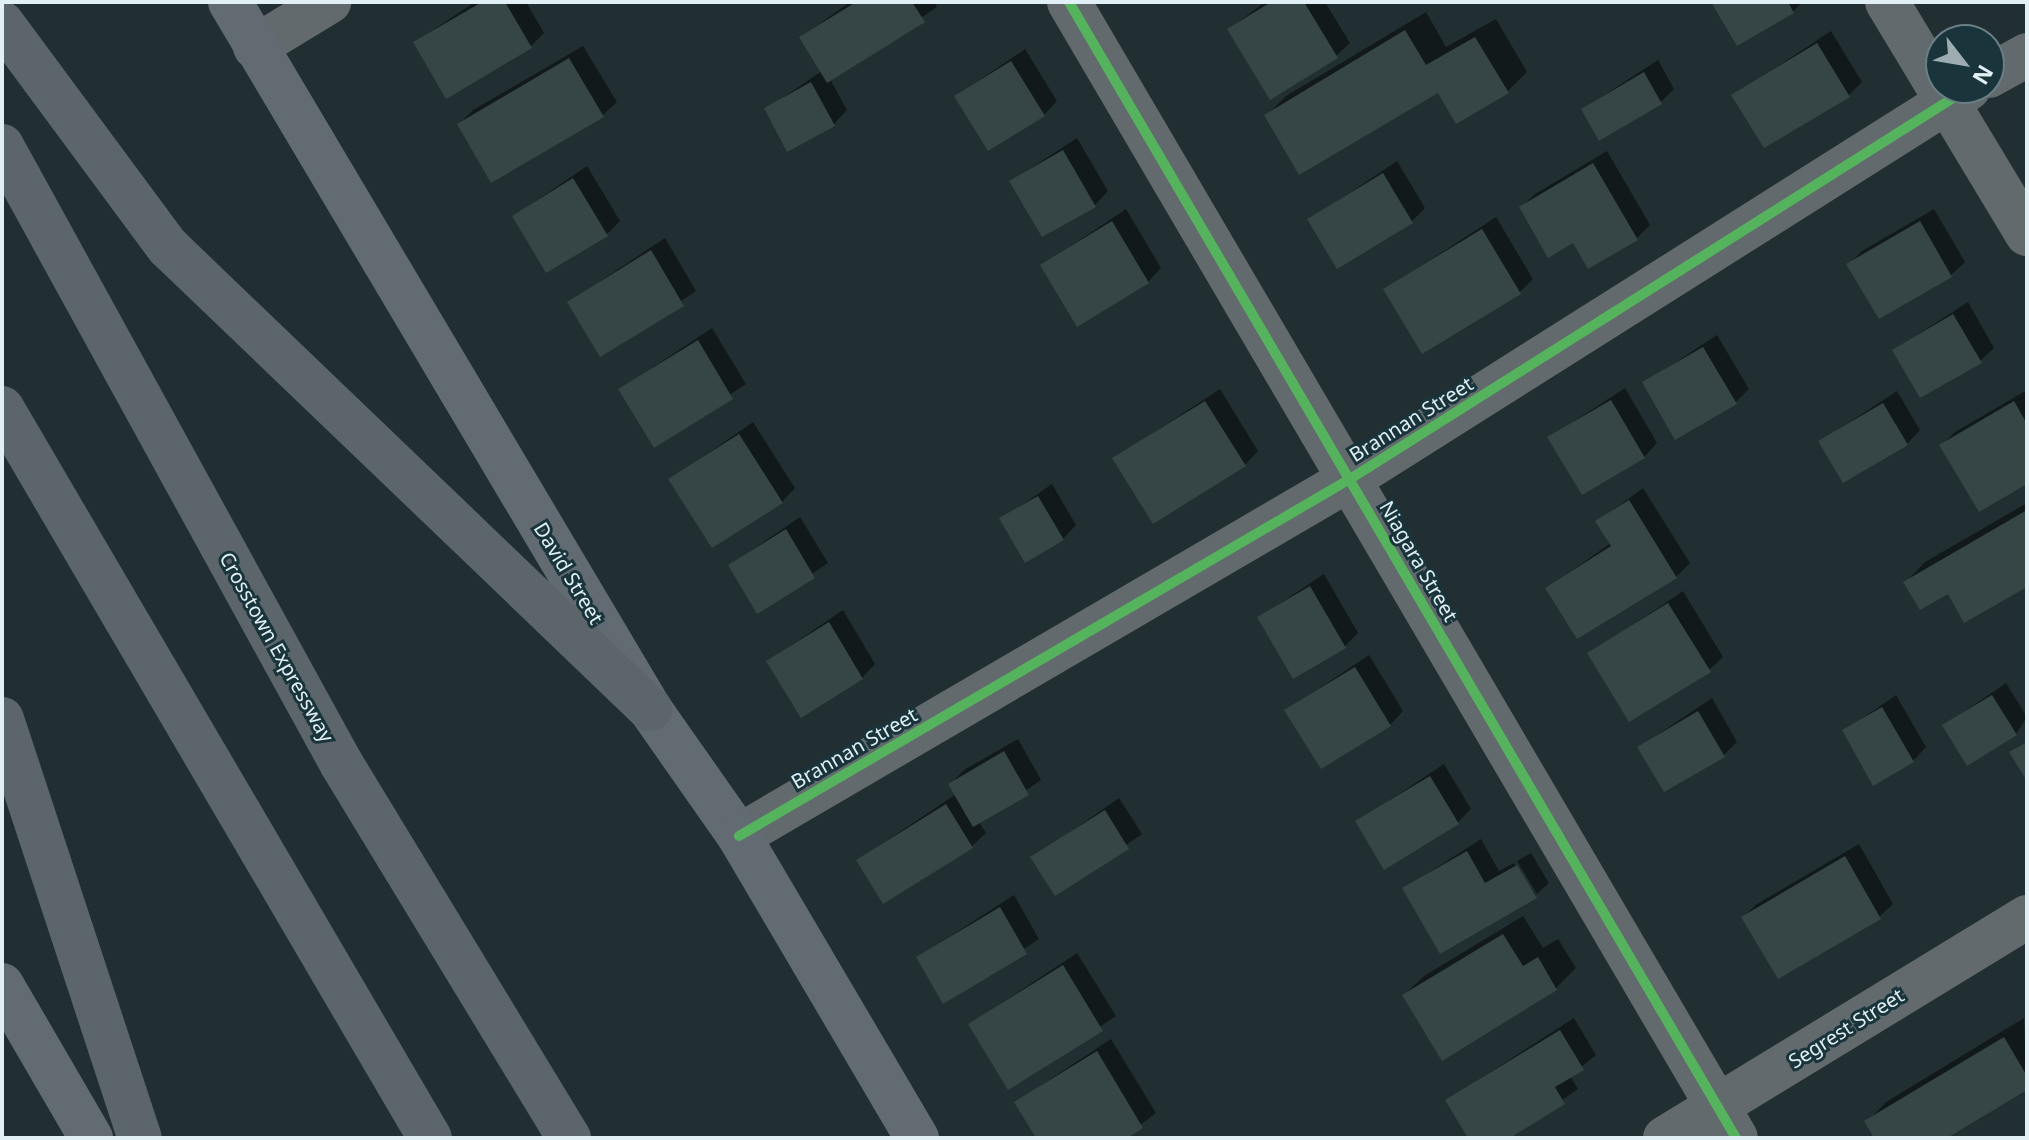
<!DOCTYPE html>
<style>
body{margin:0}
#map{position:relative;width:2029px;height:1140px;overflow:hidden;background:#212f33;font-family:"Noto Sans",sans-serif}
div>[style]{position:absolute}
.shadow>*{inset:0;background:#0007}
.building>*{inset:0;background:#364647}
.street>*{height:44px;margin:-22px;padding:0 22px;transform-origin:22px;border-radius:22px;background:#626a6e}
.secondary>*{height:44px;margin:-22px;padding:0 22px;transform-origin:22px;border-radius:22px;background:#626b72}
.highway>*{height:44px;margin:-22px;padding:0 22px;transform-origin:22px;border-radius:22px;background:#5c666a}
.cycleway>*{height:10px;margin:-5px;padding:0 5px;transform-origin:5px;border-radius:5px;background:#56b35d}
span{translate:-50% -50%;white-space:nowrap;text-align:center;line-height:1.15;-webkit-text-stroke:6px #19343b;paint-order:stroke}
.street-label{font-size:20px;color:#e0f0f4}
.frame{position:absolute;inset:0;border:4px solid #e0f0f4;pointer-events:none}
.north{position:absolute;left:1925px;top:24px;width:80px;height:80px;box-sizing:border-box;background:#19343b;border:2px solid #697f85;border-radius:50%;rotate:121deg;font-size:22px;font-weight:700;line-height:32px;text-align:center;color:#e0f0f4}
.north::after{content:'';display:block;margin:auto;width:28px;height:36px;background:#9dacb0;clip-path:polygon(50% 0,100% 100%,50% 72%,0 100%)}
</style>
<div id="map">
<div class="shadow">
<div style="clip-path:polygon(475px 2px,526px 2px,544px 33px,531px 46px,415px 42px)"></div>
<div style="clip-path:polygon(850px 2px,934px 2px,937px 7px,830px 79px,847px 110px,834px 124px,766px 109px,822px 71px,801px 37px)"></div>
<div style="clip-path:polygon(1265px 2px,1325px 2px,1350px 43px,1336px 56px,1229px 29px)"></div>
<div style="clip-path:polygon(1714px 2px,1802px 2px,1793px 12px)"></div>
<div style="clip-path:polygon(1426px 12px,1446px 47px,1496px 19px,1527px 72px,1507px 92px,1439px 91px,1266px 116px,1286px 96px)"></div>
<div style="clip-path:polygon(1831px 31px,1862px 82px,1849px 95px,1734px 95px)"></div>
<div style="clip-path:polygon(583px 46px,617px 102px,603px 115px,492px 180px,459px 124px,473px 110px)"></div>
<div style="clip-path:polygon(1025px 49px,1057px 101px,1044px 115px,956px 96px)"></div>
<div style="clip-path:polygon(1658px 60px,1674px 89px,1661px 102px,1583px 109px)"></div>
<div style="clip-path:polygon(1077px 138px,1108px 191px,1095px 205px,1011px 181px)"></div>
<div style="clip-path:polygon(1607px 151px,1650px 225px,1636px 239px,1574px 241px,1521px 207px,1535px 194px)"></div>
<div style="clip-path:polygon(1397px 161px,1425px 208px,1412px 221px,1309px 220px)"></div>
<div style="clip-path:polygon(587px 166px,620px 221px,607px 234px,514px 216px)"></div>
<div style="clip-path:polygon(1126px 209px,1161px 268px,1148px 282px,1043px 265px)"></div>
<div style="clip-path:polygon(1934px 209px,1965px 262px,1951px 275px,1849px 264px,1862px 251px)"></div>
<div style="clip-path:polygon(1496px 217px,1533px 279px,1520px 292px,1386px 289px)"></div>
<div style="clip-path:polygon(665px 238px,696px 291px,601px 355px,569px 302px)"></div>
<div style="clip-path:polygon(1968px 302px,1994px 348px,1980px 361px,1894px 350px)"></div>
<div style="clip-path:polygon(712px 328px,746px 384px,654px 445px,620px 389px)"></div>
<div style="clip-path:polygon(1717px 335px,1749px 389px,1735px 403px,1644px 383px)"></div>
<div style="clip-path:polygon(1625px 388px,1657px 443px,1644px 457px,1550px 437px)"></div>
<div style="clip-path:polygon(1220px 389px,1258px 451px,1245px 465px,1115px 458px)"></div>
<div style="clip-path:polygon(2027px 390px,2027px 482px,1941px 446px,1955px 432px)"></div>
<div style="clip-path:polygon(1897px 391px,1920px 430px,1907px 444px,1821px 441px)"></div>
<div style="clip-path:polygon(753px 422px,795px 488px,782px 502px,671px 479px)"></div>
<div style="clip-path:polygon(1052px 484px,1076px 525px,1063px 539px,1002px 519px)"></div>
<div style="clip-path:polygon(1643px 488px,1690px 563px,1676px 577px,1547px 588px,1611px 543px,1598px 521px)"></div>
<div style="clip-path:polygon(2027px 503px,2027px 584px,1948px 592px,1906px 582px,1925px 562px)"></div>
<div style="clip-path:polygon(800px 517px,828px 563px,758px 611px,730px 565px)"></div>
<div style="clip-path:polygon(1324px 574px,1358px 633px,1344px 647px,1260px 617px)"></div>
<div style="clip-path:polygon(1683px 591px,1723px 657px,1709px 670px,1590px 654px)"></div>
<div style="clip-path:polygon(843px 610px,875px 664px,862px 678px,768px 661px)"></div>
<div style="clip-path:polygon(1369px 655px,1403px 711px,1390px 725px,1287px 710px)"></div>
<div style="clip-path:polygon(2006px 683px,2027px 717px,2016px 734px,1945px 725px)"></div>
<div style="clip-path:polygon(1896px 695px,1926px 747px,1913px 761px,1844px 731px)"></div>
<div style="clip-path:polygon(1712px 698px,1737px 742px,1724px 755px,1639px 747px)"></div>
<div style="clip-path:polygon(1018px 739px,1041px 780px,979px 822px,986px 833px,972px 846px,884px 901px,858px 860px,956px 794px,950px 784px,964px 770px)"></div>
<div style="clip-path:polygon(1444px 764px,1471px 809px,1458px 822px,1357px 822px)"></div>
<div style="clip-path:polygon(1119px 798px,1142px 834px,1056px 893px,1033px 858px)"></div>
<div style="clip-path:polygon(1481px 839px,1499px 871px,1514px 863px,1536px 895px,1441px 951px,1405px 888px)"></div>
<div style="clip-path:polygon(1859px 844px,1893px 904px,1879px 917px,1743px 917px,1757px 904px)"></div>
<div style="clip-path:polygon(1531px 853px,1549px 883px,1537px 894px,1517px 861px)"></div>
<div style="clip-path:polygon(1014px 895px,1039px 939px,944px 1001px,918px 957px)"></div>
<div style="clip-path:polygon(1523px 916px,1543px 948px,1558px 939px,1576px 968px,1556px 988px,1404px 995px,1424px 976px)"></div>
<div style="clip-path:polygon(1077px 953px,1116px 1016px,1009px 1087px,970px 1024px)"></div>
<div style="clip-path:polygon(1574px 1018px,1596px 1055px,1570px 1076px,1578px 1089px,1507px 1138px,1470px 1138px,1447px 1100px)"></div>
<div style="clip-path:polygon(2024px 1018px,2027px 1088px,1943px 1138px,1877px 1138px,1867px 1122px,1886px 1102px)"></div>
<div style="clip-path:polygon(1111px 1039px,1156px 1113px,1123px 1138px,1038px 1138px,1016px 1102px)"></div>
</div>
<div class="building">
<div style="clip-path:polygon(482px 2px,505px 2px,532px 48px,446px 99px,413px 42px)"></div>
<div style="clip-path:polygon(856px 2px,912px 2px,925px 22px,827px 83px,799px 37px)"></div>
<div style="clip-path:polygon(1271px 2px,1304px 2px,1338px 58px,1270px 100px,1227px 29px)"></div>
<div style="clip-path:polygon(1711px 2px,1788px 2px,1794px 13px,1737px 46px)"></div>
<div style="clip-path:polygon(1405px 30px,1426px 65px,1475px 37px,1509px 93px,1456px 124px,1438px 93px,1299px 175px,1264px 115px)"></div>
<div style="clip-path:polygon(1817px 43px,1850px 97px,1764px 148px,1731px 95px)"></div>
<div style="clip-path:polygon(569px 58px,604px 117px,491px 183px,457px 124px)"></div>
<div style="clip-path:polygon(1011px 61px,1045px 116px,988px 151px,954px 96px)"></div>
<div style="clip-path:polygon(1644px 72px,1662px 104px,1599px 141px,1581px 109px)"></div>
<div style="clip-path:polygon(811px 82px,835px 126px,787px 152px,764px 108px)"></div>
<div style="clip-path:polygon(1063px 150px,1096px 207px,1042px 237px,1009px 181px)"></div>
<div style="clip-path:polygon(1593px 163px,1638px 240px,1588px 269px,1573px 243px,1548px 258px,1519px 207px)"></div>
<div style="clip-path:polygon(1383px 173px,1413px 223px,1337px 269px,1307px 219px)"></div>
<div style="clip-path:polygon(573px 178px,608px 236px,546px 273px,512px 216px)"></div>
<div style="clip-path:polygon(1112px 221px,1149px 283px,1077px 327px,1040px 265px)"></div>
<div style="clip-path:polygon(1920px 221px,1952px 277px,1879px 319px,1846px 264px)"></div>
<div style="clip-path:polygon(1482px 229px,1521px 294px,1422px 354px,1383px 289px)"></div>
<div style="clip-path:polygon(651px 250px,684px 306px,600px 357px,567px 302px)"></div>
<div style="clip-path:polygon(1953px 314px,1982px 363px,1920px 398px,1892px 350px)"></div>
<div style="clip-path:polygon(698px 340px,733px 399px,654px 448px,618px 389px)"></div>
<div style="clip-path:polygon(1703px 347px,1737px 404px,1675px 440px,1642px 382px)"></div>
<div style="clip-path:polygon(1611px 400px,1645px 458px,1582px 495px,1547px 437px)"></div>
<div style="clip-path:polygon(1205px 401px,1246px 466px,1153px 524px,1112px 458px)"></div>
<div style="clip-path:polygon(2014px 401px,2027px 424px,2027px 484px,1979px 512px,1939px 445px)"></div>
<div style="clip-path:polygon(1883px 403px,1908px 445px,1843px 483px,1818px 441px)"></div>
<div style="clip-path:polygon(739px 434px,783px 503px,712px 548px,668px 479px)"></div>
<div style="clip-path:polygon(1038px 496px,1064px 540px,1025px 563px,999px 518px)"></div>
<div style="clip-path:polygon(1629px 500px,1677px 578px,1577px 639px,1545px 588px,1611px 546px,1595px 521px)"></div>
<div style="clip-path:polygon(2027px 510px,2027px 587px,1964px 623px,1948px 594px,1920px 610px,1903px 582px)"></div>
<div style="clip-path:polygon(786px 529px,815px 578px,757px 614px,728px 565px)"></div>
<div style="clip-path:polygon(1310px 586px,1346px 648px,1293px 679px,1257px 617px)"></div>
<div style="clip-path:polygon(1668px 603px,1711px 672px,1629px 722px,1587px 653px)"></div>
<div style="clip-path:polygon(829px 622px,863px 679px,801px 718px,766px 661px)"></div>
<div style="clip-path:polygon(1355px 667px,1391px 726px,1321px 769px,1284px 710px)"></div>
<div style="clip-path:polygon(1992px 695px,2017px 735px,1967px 766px,1942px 725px)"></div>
<div style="clip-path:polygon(1882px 707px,1914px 762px,1873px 786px,1842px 730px)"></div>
<div style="clip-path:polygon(1698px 711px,1725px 757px,1664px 792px,1637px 747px)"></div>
<div style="clip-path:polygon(2027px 742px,2027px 781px,2009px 752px)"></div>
<div style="clip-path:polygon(1004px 751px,1029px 795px,973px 827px,948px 784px)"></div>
<div style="clip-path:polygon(1430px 776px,1459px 824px,1384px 870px,1355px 821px)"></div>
<div style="clip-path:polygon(946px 804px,973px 848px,883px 904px,856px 860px)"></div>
<div style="clip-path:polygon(1105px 810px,1129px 849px,1055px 896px,1030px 857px)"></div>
<div style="clip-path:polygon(1467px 851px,1485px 883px,1517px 865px,1537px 898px,1440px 954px,1402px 888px)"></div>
<div style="clip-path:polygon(1845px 856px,1881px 919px,1778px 979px,1741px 917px)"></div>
<div style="clip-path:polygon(1000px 907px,1027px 954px,943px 1004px,916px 957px)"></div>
<div style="clip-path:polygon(1503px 934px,1523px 966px,1538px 957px,1557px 990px,1442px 1061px,1402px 995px)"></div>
<div style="clip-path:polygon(1063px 965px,1103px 1031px,1008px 1090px,968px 1024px)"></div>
<div style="clip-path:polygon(1560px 1030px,1584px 1070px,1555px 1087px,1565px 1104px,1510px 1138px,1468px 1138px,1445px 1100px)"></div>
<div style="clip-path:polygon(2004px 1037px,2027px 1076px,2027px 1090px,1947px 1138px,1874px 1138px,1864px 1121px)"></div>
<div style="clip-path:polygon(1097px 1051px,1143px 1128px,1127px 1138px,1036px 1138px,1014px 1102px)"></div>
</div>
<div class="street">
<div style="left:1069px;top:2px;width:1317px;rotate:59.58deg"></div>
<div style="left:1887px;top:2px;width:271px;rotate:58.9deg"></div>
<div style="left:255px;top:47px;width:87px;rotate:-31.3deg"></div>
<div style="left:1989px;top:76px;width:43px;rotate:-28.9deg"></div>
<div style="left:739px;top:836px;width:708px;rotate:-30.3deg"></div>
<div style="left:1350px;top:479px;width:732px;rotate:-32.28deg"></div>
<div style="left:1665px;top:1138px;width:424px;rotate:-31.4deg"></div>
</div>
<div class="secondary">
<div style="left:230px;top:2px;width:822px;rotate:59.29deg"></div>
<div style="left:650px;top:709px;width:155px;rotate:55deg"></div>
<div style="left:739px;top:836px;width:351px;rotate:59.5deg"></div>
<div style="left:2px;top:985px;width:177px;rotate:59.8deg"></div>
</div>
<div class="highway">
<div style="left:2px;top:23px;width:279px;rotate:53.5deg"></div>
<div style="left:168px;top:247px;width:668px;rotate:43.79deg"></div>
<div style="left:2px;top:146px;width:704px;rotate:61.21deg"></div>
<div style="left:341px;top:763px;width:439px;rotate:58.7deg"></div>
<div style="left:2px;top:408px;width:846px;rotate:59.62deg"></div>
<div style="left:2px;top:719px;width:441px;rotate:71.8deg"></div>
</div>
<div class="cycleway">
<div style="left:1069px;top:2px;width:1317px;rotate:59.58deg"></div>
<div style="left:739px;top:836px;width:708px;rotate:-30.3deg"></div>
<div style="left:1350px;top:479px;width:732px;rotate:-32.28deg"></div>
</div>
<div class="street-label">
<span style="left:1411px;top:419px;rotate:-32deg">Brannan Street</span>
<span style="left:1419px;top:561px;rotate:60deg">Niagara Street</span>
<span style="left:569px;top:573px;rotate:59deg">David Street</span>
<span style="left:277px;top:647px;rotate:61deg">Crosstown Expressway</span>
<span style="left:854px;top:748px;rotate:-30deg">Brannan Street</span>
<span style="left:1846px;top:1028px;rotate:-32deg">Segrest Street</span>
</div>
<div class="frame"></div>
<div class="north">N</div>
</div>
